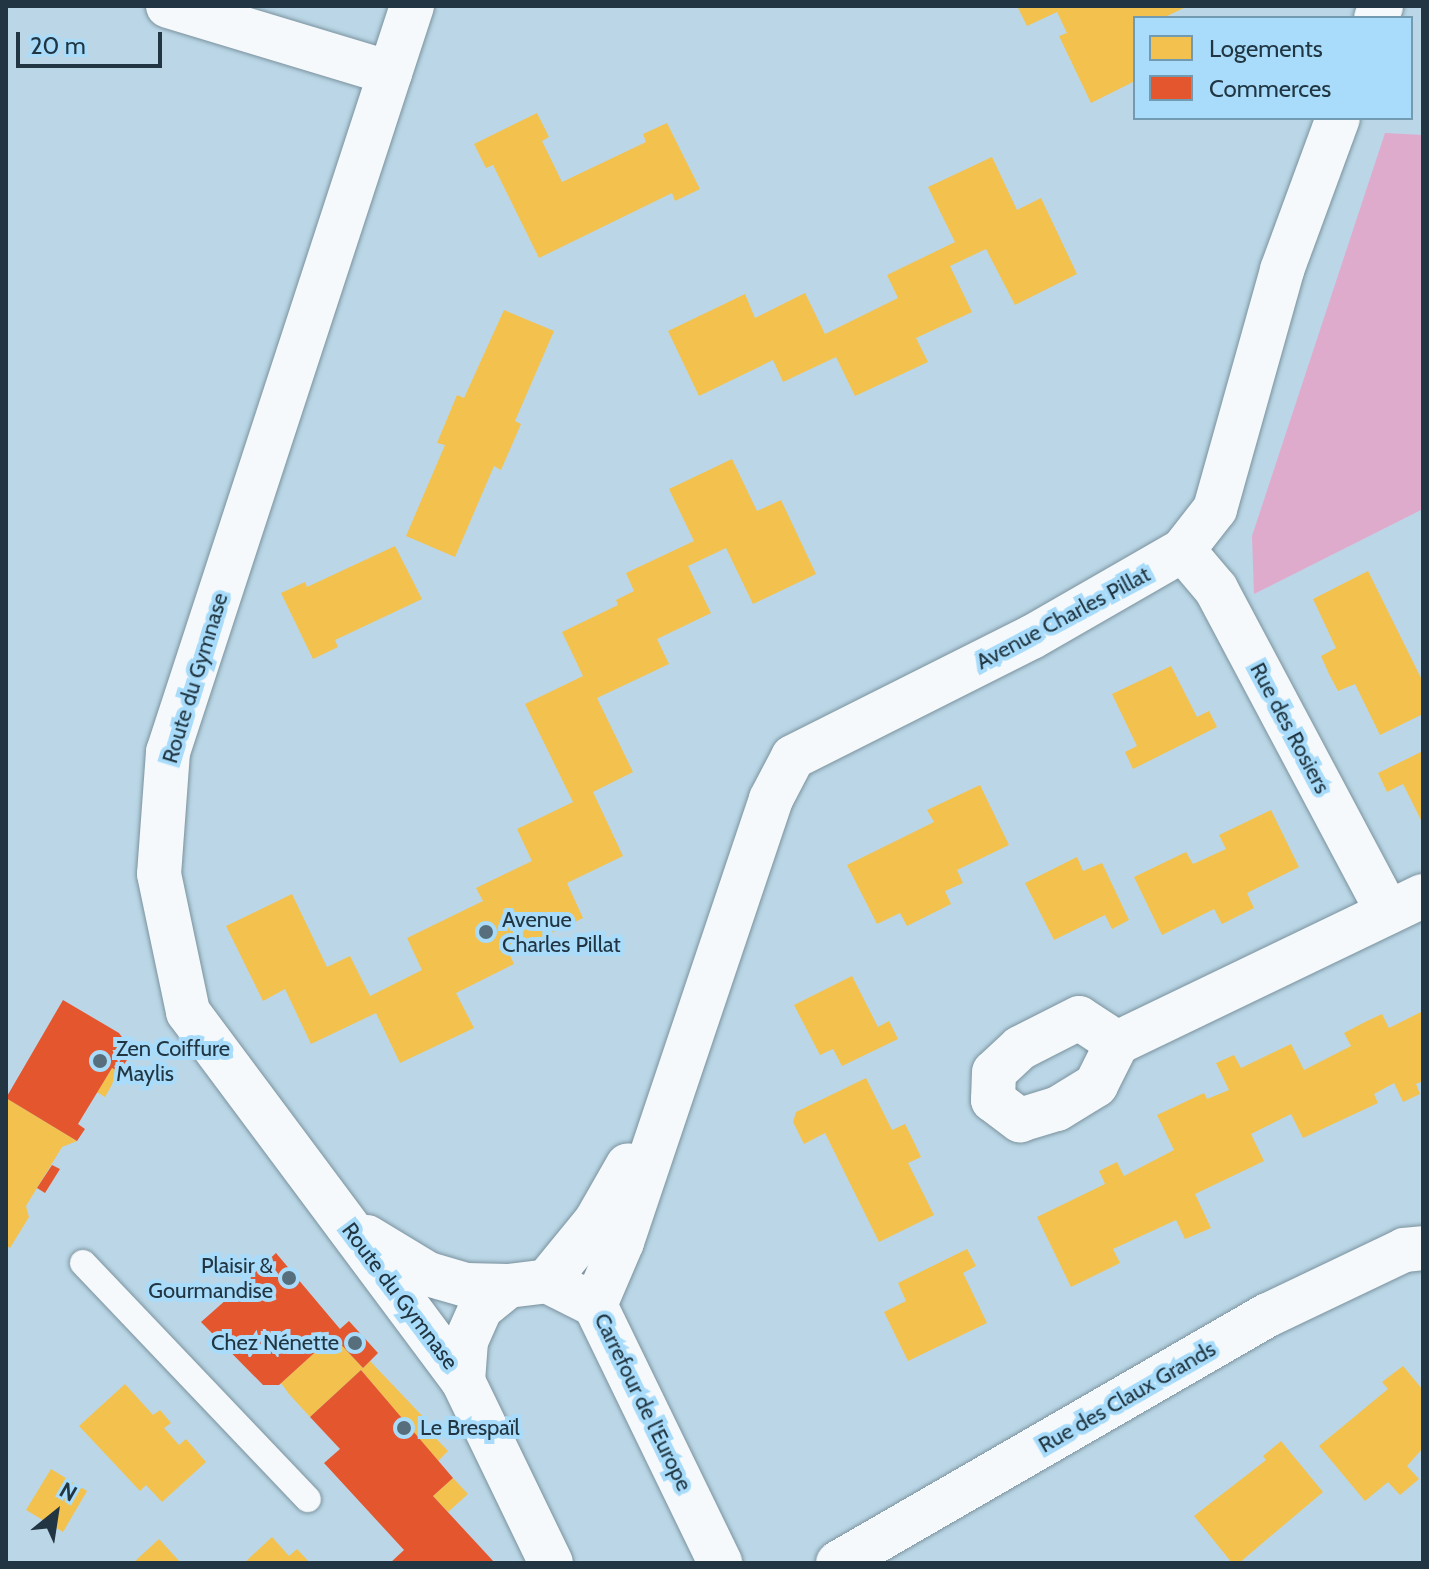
<!DOCTYPE html>
<meta charset="utf-8">
<style>
body{margin:0}
#map{position:relative;width:1429px;height:1569px;overflow:hidden;background:#bbd7e7;font-family:Cabin,sans-serif}
div>[style]{position:absolute}
.green>*{inset:0;background:#dfabcd}
.homes>*{inset:0;background:#f2c14e}
.shops>*{inset:0;background:#e4572e}
.roads{filter:drop-shadow(0 0 2px #7b929e) drop-shadow(0 0 2px #7b929e)}
.service>*{height:26px;margin:-13px;padding:0 13px;transform-origin:13px;border-radius:13px;background:#f5f9fb}
.minor>*{height:44px;margin:-22px;padding:0 22px;transform-origin:22px;border-radius:22px;background:#f5f9fb}
.tertiary>*{height:44px;margin:-22px;padding:0 22px;transform-origin:22px;border-radius:22px;background:#f5f9fb}
.dots>*{width:22px;height:22px;translate:-50% -50%;box-sizing:border-box;border:4px solid #a8dcfa;border-radius:50%}
span{translate:-50% -50%;white-space:nowrap;text-align:center;line-height:1.15;-webkit-text-stroke:8px #a8dcfa;paint-order:stroke}
.street-label{font-size:22px;color:#213642}
.poi-label{font-size:22px;color:#213642}
.left{translate:0 -50%;text-align:left}
.right{translate:-100% -50%;text-align:right}
.frame{position:absolute;inset:0;border:8px solid #213642;pointer-events:none}
.legend{position:absolute;left:1133px;top:16px;width:280px;height:104px;box-sizing:border-box;background:#a8dcfa;border:2px solid #729ab0;margin:0;padding:10px 14px;list-style:none;font-size:24px;color:#213642}
.legend li{display:flex;align-items:center;gap:16px;height:40px}
.legend b{width:40px;border:2px solid #729ab0}
.north{position:absolute;left:16px;top:1473px;width:80px;height:80px;-webkit-text-stroke:6px #a8dcfa;paint-order:stroke;rotate:30deg;font-size:22px;font-weight:700;line-height:32px;text-align:center;color:#213642}
.north::after{content:'';display:block;margin:auto;width:28px;height:36px;background:#213642;clip-path:polygon(50% 0,100% 100%,50% 72%,0 100%)}
.scale{position:absolute;left:16px;top:32px;width:146px;height:36px;box-sizing:border-box;border:4px solid #213642;border-top:0;padding-left:10px;font-size:24px;line-height:28px;white-space:nowrap;color:#213642;-webkit-text-stroke:6px #a8dcfa;paint-order:stroke}
</style>
<div id="map">
<div class="green">
<div style="clip-path:polygon(1385px 133px,1423px 135px,1423px 509px,1254px 594px,1252px 536px)"></div>
</div>
<div class="homes">
<div style="clip-path:polygon(1017px 6px,1188px 6px,1163px 18px,1135px 18px,1135px 81px,1091px 103px,1059px 36px,1067px 33px,1057px 12px,1027px 26px)"></div>
<div style="clip-path:polygon(537px 113px,549px 137px,542px 141px,562px 182px,646px 142px,643px 134px,667px 123px,700px 189px,675px 201px,672px 193px,539px 258px,493px 165px,486px 168px,474px 144px)"></div>
<div style="clip-path:polygon(992px 157px,1017px 210px,1041px 198px,1077px 274px,1015px 305px,986px 249px,950px 266px,972px 312px,916px 338px,928px 362px,855px 396px,836px 357px,783px 382px,773px 360px,699px 396px,668px 331px,745px 294px,755px 318px,805px 293px,825px 334px,898px 298px,887px 275px,955px 242px,928px 187px)"></div>
<div style="clip-path:polygon(504px 310px,554px 331px,515px 421px,521px 424px,501px 470px,494px 466px,455px 557px,406px 536px,445px 445px,437px 443px,457px 395px,464px 398px)"></div>
<div style="clip-path:polygon(732px 459px,757px 511px,781px 500px,816px 574px,753px 604px,726px 548px,688px 566px,711px 613px,657px 639px,669px 664px,597px 698px,633px 772px,593px 792px,623px 856px,567px 883px,583px 918px,509px 953px,514px 964px,456px 993px,474px 1028px,400px 1063px,376px 1013px,311px 1044px,285px 989px,263px 1001px,226px 926px,292px 894px,327px 967px,350px 956px,370px 996px,422px 970px,407px 938px,483px 901px,476px 888px,532px 861px,517px 829px,573px 802px,525px 704px,583px 676px,562px 632px,618px 605px,616px 600px,634px 591px,626px 573px,694px 541px,669px 489px)"></div>
<div style="clip-path:polygon(395px 546px,422px 599px,335px 640px,338px 647px,313px 659px,281px 593px,305px 582px,307px 587px)"></div>
<div style="clip-path:polygon(1368px 571px,1423px 682px,1423px 714px,1380px 735px,1355px 684px,1338px 691px,1329px 674px,1321px 656px,1336px 648px,1313px 599px)"></div>
<div style="clip-path:polygon(1171px 666px,1197px 717px,1209px 711px,1217px 727px,1133px 769px,1125px 752px,1137px 746px,1112px 694px)"></div>
<div style="clip-path:polygon(1423px 751px,1423px 824px,1403px 784px,1387px 792px,1378px 773px)"></div>
<div style="clip-path:polygon(980px 785px,1009px 845px,957px 870px,963px 883px,945px 891px,951px 904px,907px 926px,900px 913px,877px 924px,847px 865px,934px 822px,927px 810px)"></div>
<div style="clip-path:polygon(1271px 810px,1299px 867px,1247px 893px,1254px 908px,1222px 924px,1214px 909px,1162px 935px,1134px 877px,1186px 852px,1193px 864px,1226px 849px,1219px 835px)"></div>
<div style="clip-path:polygon(1077px 857px,1083px 871px,1102px 863px,1129px 920px,1112px 929px,1105px 915px,1054px 940px,1025px 883px)"></div>
<div style="clip-path:polygon(852px 976px,878px 1027px,889px 1021px,898px 1039px,842px 1066px,833px 1049px,820px 1055px,794px 1005px)"></div>
<div style="clip-path:polygon(1423px 1011px,1423px 1081px,1416px 1084px,1420px 1094px,1403px 1102px,1394px 1083px,1374px 1094px,1378px 1103px,1303px 1138px,1291px 1114px,1251px 1134px,1264px 1161px,1195px 1194px,1211px 1228px,1185px 1239px,1176px 1220px,1113px 1249px,1120px 1263px,1071px 1287px,1037px 1217px,1105px 1184px,1099px 1171px,1117px 1162px,1124px 1176px,1174px 1150px,1157px 1115px,1204px 1093px,1207px 1099px,1229px 1090px,1216px 1063px,1234px 1055px,1241px 1068px,1291px 1044px,1304px 1070px,1351px 1046px,1344px 1033px,1365px 1022px,1382px 1014px,1389px 1028px)"></div>
<div style="clip-path:polygon(112px 1068px,119px 1072px,105px 1097px,97px 1092px)"></div>
<div style="clip-path:polygon(866px 1078px,892px 1130px,905px 1124px,913px 1140px,921px 1157px,908px 1163px,934px 1215px,879px 1242px,825px 1133px,804px 1144px,793px 1122px,796px 1112px)"></div>
<div style="clip-path:polygon(6px 1098px,77px 1141px,62px 1147px,26px 1206px,29px 1217px,10px 1248px,6px 1246px)"></div>
<div style="clip-path:polygon(967px 1249px,976px 1266px,963px 1273px,987px 1323px,908px 1361px,884px 1312px,906px 1301px,898px 1283px)"></div>
<div style="clip-path:polygon(333px 1336px,363px 1368px,370px 1361px,428px 1422px,424px 1426px,448px 1451px,438px 1461px,361px 1370px,310px 1417px,289px 1394px,281px 1383px)"></div>
<div style="clip-path:polygon(1403px 1366px,1423px 1390px,1423px 1448px,1407px 1466px,1419px 1479px,1400px 1495px,1388px 1482px,1365px 1501px,1319px 1446px,1388px 1389px,1382px 1382px)"></div>
<div style="clip-path:polygon(125px 1384px,153px 1415px,160px 1410px,171px 1423px,164px 1428px,179px 1445px,186px 1439px,206px 1462px,162px 1502px,146px 1485px,140px 1491px,79px 1426px)"></div>
<div style="clip-path:polygon(1281px 1441px,1323px 1492px,1239px 1563px,1232px 1563px,1194px 1516px,1266px 1460px,1263px 1456px)"></div>
<div style="clip-path:polygon(51px 1469px,87px 1491px,63px 1532px,26px 1510px)"></div>
<div style="clip-path:polygon(453px 1478px,468px 1494px,448px 1512px,433px 1496px)"></div>
<div style="clip-path:polygon(272px 1537px,289px 1556px,297px 1549px,310px 1563px,244px 1563px)"></div>
<div style="clip-path:polygon(159px 1539px,181px 1563px,133px 1563px)"></div>
</div>
<div class="shops">
<div style="clip-path:polygon(63px 1000px,119px 1033px,128px 1045px,129px 1057px,119px 1072px,112px 1068px,78px 1124px,85px 1129px,77px 1141px,6px 1098px)"></div>
<div style="clip-path:polygon(52px 1165px,60px 1169px,45px 1193px,37px 1188px)"></div>
<div style="clip-path:polygon(276px 1253px,340px 1329px,349px 1321px,378px 1353px,363px 1368px,333px 1336px,279px 1385px,263px 1385px,201px 1322px,227px 1299px,247px 1299px,247px 1280px)"></div>
<div style="clip-path:polygon(361px 1370px,453px 1478px,433px 1496px,495px 1563px,390px 1563px,404px 1550px,324px 1463px,340px 1449px,310px 1417px)"></div>
</div>
<div class="roads">
<div class="service">
<div style="left:83px;top:1263px;width:326px;rotate:46.4deg"></div>
</div>
<div class="minor">
<div style="left:168px;top:6px;width:232px;rotate:16.8deg"></div>
<div style="left:1183px;top:550px;width:51px;rotate:49.8deg"></div>
<div style="left:1216px;top:589px;width:366px;rotate:62deg"></div>
<div style="left:1117px;top:1043px;width:45px;rotate:-146.7deg"></div>
<div style="left:1079px;top:1018px;width:66px;rotate:153deg"></div>
<div style="left:1020px;top:1048px;width:35px;rotate:137deg"></div>
<div style="left:994px;top:1072px;width:28px;rotate:92deg"></div>
<div style="left:993px;top:1100px;width:34px;rotate:37deg"></div>
<div style="left:1020px;top:1120px;width:39px;rotate:-17deg"></div>
<div style="left:1057px;top:1109px;width:46px;rotate:-31.6deg"></div>
<div style="left:1096px;top:1085px;width:47px;rotate:-63.4deg"></div>
<div style="left:1117px;top:1043px;width:339px;rotate:-25.7deg"></div>
</div>
<div class="tertiary">
<div style="left:412px;top:6px;width:785px;rotate:108.11deg"></div>
<div style="left:168px;top:752px;width:122px;rotate:94.2deg"></div>
<div style="left:159px;top:874px;width:141px;rotate:78.1deg"></div>
<div style="left:188px;top:1012px;width:460px;rotate:53.3deg"></div>
<div style="left:463px;top:1381px;width:202px;rotate:64.2deg"></div>
<div style="left:1376px;top:18px;width:13px;rotate:-67deg"></div>
<div style="left:367px;top:1237px;width:71px;rotate:31.2deg"></div>
<div style="left:428px;top:1274px;width:40px;rotate:16deg"></div>
<div style="left:466px;top:1285px;width:42px;rotate:1.4deg"></div>
<div style="left:547px;top:1281px;width:77px;rotate:-50.8deg"></div>
<div style="left:596px;top:1221px;width:64px;rotate:-60.3deg"></div>
<div style="left:595px;top:1305px;width:69px;rotate:-66.8deg"></div>
<div style="left:622px;top:1242px;width:467px;rotate:-71.4deg"></div>
<div style="left:771px;top:799px;width:47px;rotate:-62.4deg"></div>
<div style="left:793px;top:757px;width:267px;rotate:-26.7deg"></div>
<div style="left:1032px;top:637px;width:174px;rotate:-29.9deg"></div>
<div style="left:1183px;top:550px;width:52px;rotate:-52deg"></div>
<div style="left:1215px;top:509px;width:248px;rotate:-74.3deg"></div>
<div style="left:1282px;top:270px;width:162px;rotate:-69.8deg"></div>
<div style="left:463px;top:1381px;width:40px;rotate:-85.7deg"></div>
<div style="left:466px;top:1341px;width:36px;rotate:-66deg"></div>
<div style="left:481px;top:1308px;width:35px;rotate:-39deg"></div>
<div style="left:508px;top:1286px;width:39px;rotate:-7deg"></div>
<div style="left:547px;top:1281px;width:54px;rotate:26.6deg"></div>
<div style="left:595px;top:1305px;width:287px;rotate:64.1deg"></div>
<div style="left:838px;top:1563px;width:496px;rotate:-30deg"></div>
<div style="left:1268px;top:1315px;width:151px;rotate:-25.5deg"></div>
<div style="left:1404px;top:1250px;width:19px;rotate:-6deg"></div>
</div>
</div>
<div class="dots">
<div style="left:486px;top:932px;background:#576e7c"></div>
<div style="left:100px;top:1061px;background:#576e7c"></div>
<div style="left:289px;top:1278px;background:#576e7c"></div>
<div style="left:355px;top:1343px;background:#576e7c"></div>
<div style="left:404px;top:1428px;background:#576e7c"></div>
</div>
<div class="street-label">
<span style="left:1063px;top:618px;rotate:-28deg">Avenue Charles Pillat</span>
<span style="left:195px;top:678px;rotate:-73deg">Route du Gymnase</span>
<span style="left:1290px;top:728px;rotate:62deg">Rue des Rosiers</span>
<span style="left:400px;top:1296px;rotate:53deg">Route du Gymnase</span>
<span style="left:1127px;top:1397px;rotate:-30deg">Rue des Claux Grands</span>
<span style="left:643px;top:1402px;rotate:64deg">Carrefour de l'Europe</span>
</div>
<div class="poi-label">
<span class="left" style="left:502px;top:932px">Avenue<br>Charles Pillat</span>
<span class="left" style="left:116px;top:1061px">Zen Coiffure<br>Maylis</span>
<span class="right" style="left:273px;top:1278px">Plaisir &amp;<br>Gourmandise</span>
<span class="right" style="left:339px;top:1343px">Chez Nénette</span>
<span class="left" style="left:420px;top:1428px">Le Brespaïl</span>
</div>
<div class="frame"></div>
<ul class="legend">
<li><b style="height:22px;background:#f2c14e"></b>Logements</li>
<li><b style="height:22px;background:#e4572e"></b>Commerces</li>
</ul>
<div class="north">N</div>
<div class="scale">20 m</div>
</div>
